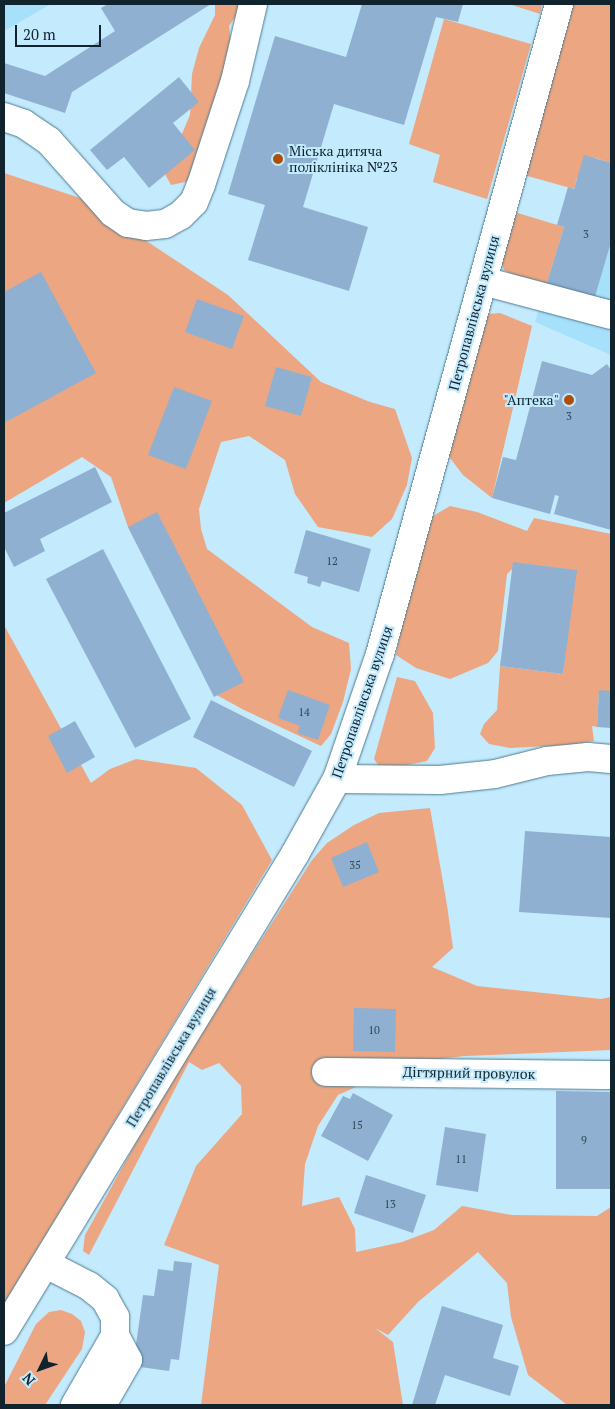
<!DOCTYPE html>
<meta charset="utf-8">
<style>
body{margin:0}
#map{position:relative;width:615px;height:1409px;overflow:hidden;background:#c3eafd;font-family:"PT Serif",serif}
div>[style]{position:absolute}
.built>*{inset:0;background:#a6e0fb}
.green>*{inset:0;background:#eca681}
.building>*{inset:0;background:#8fb0d1}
.roads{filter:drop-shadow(0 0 1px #4d7b90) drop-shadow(0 0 1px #4d7b90)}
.minor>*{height:28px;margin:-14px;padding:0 14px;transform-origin:14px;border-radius:14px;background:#fff}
.dots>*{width:14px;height:14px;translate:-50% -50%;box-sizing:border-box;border:2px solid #c3eafd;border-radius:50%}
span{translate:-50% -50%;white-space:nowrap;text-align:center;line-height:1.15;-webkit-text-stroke:4px #c3eafd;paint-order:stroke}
.number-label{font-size:11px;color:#304756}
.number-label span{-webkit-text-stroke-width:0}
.poi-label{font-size:14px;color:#11242d}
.left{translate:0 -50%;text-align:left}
.right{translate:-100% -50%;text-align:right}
.street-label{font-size:14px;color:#11242d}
.frame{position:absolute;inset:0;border:5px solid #11242d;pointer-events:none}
.north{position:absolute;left:15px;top:1344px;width:50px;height:50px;-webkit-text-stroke:4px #c3eafd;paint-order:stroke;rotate:228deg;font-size:14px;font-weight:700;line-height:20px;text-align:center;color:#11242d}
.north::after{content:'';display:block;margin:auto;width:18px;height:22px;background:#11242d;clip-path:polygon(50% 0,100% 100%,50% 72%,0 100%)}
.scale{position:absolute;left:15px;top:25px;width:86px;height:22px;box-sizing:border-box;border:2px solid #11242d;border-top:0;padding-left:6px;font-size:15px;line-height:18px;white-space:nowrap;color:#11242d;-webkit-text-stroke:4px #c3eafd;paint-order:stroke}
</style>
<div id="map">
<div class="built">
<div style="clip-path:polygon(4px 4px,51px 4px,4px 31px)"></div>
<div style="clip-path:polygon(610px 80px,611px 81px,611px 355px,535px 322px)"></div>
</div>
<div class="green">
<div style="clip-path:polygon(215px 4px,244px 4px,229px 26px,233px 55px,195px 180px,171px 185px,165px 174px,190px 115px,192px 74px,199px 48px,215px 15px)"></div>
<div style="clip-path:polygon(509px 4px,542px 4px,540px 14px)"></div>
<div style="clip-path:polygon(568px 4px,611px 4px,611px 163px,596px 158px,577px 178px,574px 189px,524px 175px)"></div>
<div style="clip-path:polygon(444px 19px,531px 44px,487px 199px,433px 182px,440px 155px,409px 144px)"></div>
<div style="clip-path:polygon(4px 173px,83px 199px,228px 295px,321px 382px,370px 402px,395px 409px,412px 458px,407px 485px,392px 519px,372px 537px,318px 527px,295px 494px,285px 460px,249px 436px,221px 442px,199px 509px,201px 529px,207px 549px,312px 627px,349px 643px,351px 669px,343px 702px,331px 734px,321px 746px,244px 710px,213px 693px,128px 527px,111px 477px,82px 457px,4px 503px)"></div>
<div style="clip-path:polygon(511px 211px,564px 227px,546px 286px,515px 276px,504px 270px,499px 254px)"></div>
<div style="clip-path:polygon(500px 313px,532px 326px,492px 498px,463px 475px,447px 454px,483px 326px,489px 314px)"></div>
<div style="clip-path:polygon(450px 506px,477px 512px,527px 531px,534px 518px,611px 534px,611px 691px,599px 691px,597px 727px,592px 726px,594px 741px,569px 745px,510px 748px,489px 744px,480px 734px,484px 724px,497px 710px,500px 666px,563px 674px,575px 570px,519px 563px,507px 574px,498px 651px,488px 663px,450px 679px,416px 668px,396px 655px,405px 609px,425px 535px,433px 516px)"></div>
<div style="clip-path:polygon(4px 625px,91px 783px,110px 769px,136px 759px,196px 768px,242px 805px,272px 860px,4px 1304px)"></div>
<div style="clip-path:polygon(397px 677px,415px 681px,433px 713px,435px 748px,427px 761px,382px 770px,374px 759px)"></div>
<div style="clip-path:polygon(430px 808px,447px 905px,453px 948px,432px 967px,477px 986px,601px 999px,611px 997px,611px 1050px,465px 1056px,412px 1062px,338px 1095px,318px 1126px,305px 1164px,302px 1206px,339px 1197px,355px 1229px,356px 1252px,402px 1242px,434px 1230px,462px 1206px,512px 1215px,597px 1216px,611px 1207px,611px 1405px,566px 1404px,528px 1375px,511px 1317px,507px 1283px,478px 1252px,418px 1302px,388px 1335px,375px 1328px,393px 1342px,403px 1405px,201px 1405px,219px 1265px,164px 1245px,196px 1166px,242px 1114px,241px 1086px,219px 1063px,202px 1070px,189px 1062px,89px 1255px,83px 1251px,85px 1235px,159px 1101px,312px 860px,327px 843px,354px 825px,379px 813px)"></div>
<div style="clip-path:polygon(61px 1310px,72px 1314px,81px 1321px,85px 1332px,82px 1349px,45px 1405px,4px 1405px,4px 1387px,36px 1324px,49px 1312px)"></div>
</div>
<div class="building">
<div style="clip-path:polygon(108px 4px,211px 4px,72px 92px,65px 113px,4px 93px,4px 63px,45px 76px,115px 31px,101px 8px)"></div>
<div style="clip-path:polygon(362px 4px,463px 4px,458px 22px,436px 17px,404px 125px,334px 104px,303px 207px,368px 227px,349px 291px,248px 260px,265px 205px,228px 194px,275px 36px,346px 57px)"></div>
<div style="clip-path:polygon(179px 77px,199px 102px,173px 123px,195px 150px,149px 188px,124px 157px,107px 170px,90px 150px)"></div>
<div style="clip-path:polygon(584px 155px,611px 163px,611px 242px,594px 300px,546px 286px,564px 227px,557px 225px,568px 187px,574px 189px)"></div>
<div style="clip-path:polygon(41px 272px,96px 373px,4px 423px,4px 292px)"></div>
<div style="clip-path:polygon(197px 299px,244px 316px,232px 349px,185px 332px)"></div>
<div style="clip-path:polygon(542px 361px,592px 375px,607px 364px,611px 370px,611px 530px,554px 514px,559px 496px,555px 495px,550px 514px,492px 498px,503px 457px,516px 460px)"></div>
<div style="clip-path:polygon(276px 367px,312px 377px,301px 416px,265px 406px)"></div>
<div style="clip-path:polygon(174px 387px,212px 401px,186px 469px,148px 455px)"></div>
<div style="clip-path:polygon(95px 467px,112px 502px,40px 539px,45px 551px,14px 567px,4px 547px,4px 513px)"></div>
<div style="clip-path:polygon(157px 512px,244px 682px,214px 697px,128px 527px)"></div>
<div style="clip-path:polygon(306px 530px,371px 549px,359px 592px,322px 581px,320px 587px,307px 583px,308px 577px,294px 573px)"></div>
<div style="clip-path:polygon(103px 549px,191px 719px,135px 748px,46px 579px)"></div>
<div style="clip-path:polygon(513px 562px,577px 570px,563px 674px,500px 666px)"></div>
<div style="clip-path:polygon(288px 690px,330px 705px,318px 740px,297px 733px,300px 726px,278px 718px)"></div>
<div style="clip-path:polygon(599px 690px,611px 691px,611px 728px,597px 727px)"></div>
<div style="clip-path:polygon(211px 700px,312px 751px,294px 787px,193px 737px)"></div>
<div style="clip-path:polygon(75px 721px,95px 757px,67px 773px,48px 736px)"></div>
<div style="clip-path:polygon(525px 831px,611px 837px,611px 918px,519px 912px)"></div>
<div style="clip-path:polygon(367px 842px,379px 872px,343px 887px,331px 858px)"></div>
<div style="clip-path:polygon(354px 1008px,396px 1009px,395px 1052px,353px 1051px)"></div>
<div style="clip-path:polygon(556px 1091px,611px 1092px,611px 1189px,556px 1189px)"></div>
<div style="clip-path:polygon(353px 1093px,393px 1115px,368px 1161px,321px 1136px,343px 1096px,350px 1099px)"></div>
<div style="clip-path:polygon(445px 1127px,486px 1134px,478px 1192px,436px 1185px)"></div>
<div style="clip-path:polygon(366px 1175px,426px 1195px,413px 1233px,354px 1213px)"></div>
<div style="clip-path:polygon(174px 1261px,192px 1263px,179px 1360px,171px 1359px,169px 1371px,133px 1366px,143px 1295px,154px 1296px,158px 1269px,173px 1271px)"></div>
<div style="clip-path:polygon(442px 1306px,503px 1325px,493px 1358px,519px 1366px,510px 1396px,445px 1375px,435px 1405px,412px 1405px)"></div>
</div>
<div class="roads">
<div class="minor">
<div style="left:4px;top:117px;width:21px;rotate:19deg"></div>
<div style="left:24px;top:124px;width:30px;rotate:34deg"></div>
<div style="left:49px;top:141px;width:96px;rotate:48.4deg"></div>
<div style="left:113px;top:213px;width:18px;rotate:34deg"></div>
<div style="left:128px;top:223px;width:18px;rotate:9deg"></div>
<div style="left:146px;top:226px;width:19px;rotate:-6deg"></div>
<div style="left:165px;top:224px;width:18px;rotate:-29deg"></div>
<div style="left:181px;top:215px;width:18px;rotate:-45deg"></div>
<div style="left:194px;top:202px;width:18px;rotate:-68deg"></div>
<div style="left:201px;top:185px;width:109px;rotate:-71.9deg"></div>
<div style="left:235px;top:81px;width:79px;rotate:-76.8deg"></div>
<div style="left:483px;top:281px;width:132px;rotate:14.9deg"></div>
<div style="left:337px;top:779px;width:103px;rotate:0.6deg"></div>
<div style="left:440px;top:780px;width:55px;rotate:-6.2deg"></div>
<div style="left:495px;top:774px;width:54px;rotate:-14deg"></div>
<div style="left:547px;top:761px;width:41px;rotate:-5.6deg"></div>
<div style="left:588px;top:757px;width:23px;rotate:5deg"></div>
<div style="left:326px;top:1072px;width:285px;rotate:0.6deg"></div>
<div style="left:46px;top:1264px;width:48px;rotate:27.1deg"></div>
<div style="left:89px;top:1286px;width:21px;rotate:39deg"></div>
<div style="left:105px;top:1299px;width:21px;rotate:61deg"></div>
<div style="left:115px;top:1317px;width:19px;rotate:90deg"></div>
<div style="left:115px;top:1336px;width:80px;rotate:120.1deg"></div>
<div style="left:4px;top:1331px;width:559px;rotate:-58.61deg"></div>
<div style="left:295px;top:854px;width:86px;rotate:-60.8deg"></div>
<div style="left:337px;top:779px;width:132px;rotate:-71deg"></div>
<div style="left:380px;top:654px;width:674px;rotate:-74.6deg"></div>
<div style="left:102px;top:1405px;width:52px;rotate:-60deg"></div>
<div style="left:128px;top:1360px;width:27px;rotate:-118deg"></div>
</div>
</div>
<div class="dots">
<div style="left:278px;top:159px;background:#af4f04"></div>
<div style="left:569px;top:400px;background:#af4f04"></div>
</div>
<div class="number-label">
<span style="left:586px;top:234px">3</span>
<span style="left:569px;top:416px">3</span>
<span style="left:332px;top:561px">12</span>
<span style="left:304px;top:712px">14</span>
<span style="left:355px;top:865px">35</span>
<span style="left:374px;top:1030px">10</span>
<span style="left:357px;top:1125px">15</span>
<span style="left:584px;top:1140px">9</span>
<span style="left:461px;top:1159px">11</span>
<span style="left:390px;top:1204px">13</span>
</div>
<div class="poi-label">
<span class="left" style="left:289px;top:159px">Міська дитяча<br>поліклініка №23</span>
<span class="right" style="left:559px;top:400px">"Аптека"</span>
</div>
<div class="street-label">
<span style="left:474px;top:313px;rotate:-75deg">Петропавлівська вулиця</span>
<span style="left:362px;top:702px;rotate:-71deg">Петропавлівська вулиця</span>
<span style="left:171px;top:1057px;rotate:-59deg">Петропавлівська вулиця</span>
<span style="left:469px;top:1073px;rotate:1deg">Дігтярний провулок</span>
</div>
<div class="frame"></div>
<div class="north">N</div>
<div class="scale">20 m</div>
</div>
